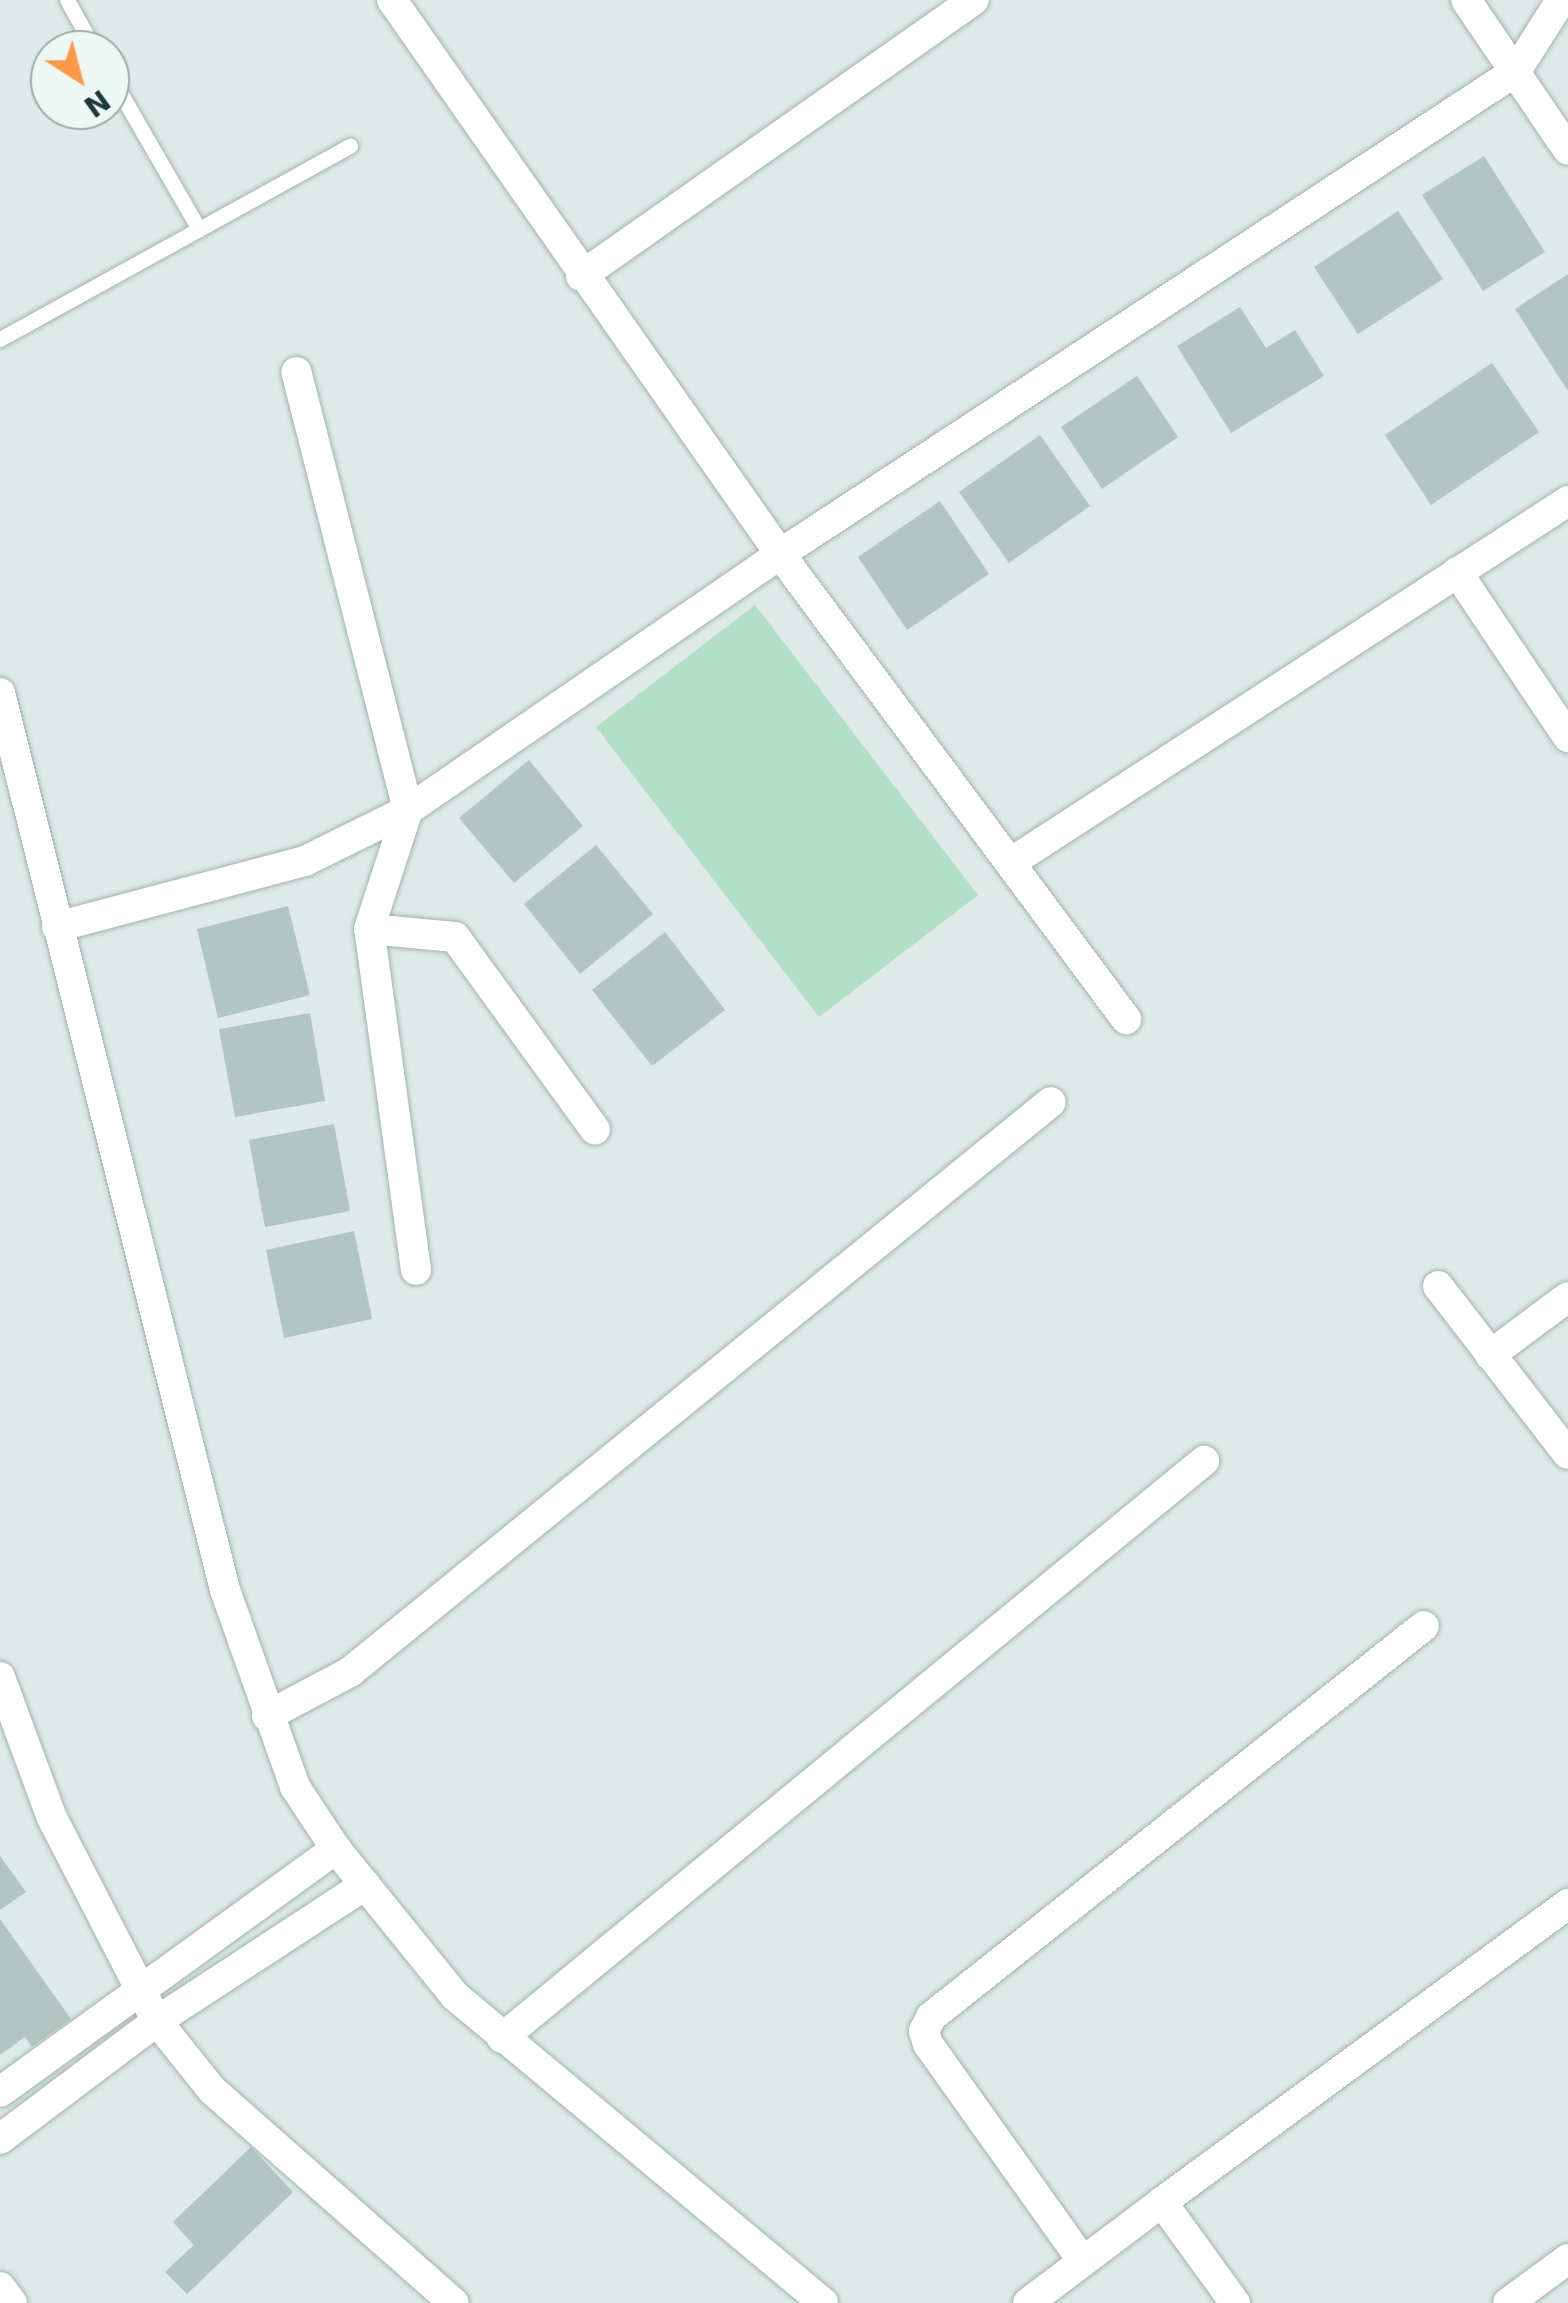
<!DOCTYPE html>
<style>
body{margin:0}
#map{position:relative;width:1568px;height:2303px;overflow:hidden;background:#ddeae7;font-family:"DejaVu Sans",sans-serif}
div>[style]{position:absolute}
.green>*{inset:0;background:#b3dec7}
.building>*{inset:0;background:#b2c5c0}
.roads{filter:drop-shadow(0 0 2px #a0b2af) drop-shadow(0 0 2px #a0b2af)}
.service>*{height:15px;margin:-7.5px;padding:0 7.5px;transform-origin:7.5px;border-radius:7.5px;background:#fff}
.minor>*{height:30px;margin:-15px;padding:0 15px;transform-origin:15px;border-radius:15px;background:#fff}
span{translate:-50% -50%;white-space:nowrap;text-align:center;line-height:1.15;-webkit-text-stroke:9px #edf7f4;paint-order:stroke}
.north{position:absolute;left:30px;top:30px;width:100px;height:100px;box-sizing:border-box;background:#edf7f4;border:2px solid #9aaba9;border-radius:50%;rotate:144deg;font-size:28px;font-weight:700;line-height:40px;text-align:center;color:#1d3a38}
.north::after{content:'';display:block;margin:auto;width:35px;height:45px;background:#fd9948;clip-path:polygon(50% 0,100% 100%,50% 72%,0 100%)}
</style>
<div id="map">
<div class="green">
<div style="clip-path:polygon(755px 605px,978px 895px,819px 1017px,596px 727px)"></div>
</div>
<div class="building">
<div style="clip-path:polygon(1484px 156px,1545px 252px,1483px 291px,1422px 195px)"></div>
<div style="clip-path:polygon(1398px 211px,1443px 279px,1358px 334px,1314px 267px)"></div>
<div style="clip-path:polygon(1568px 274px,1568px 391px,1515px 309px)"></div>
<div style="clip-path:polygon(1240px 307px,1266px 348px,1295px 330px,1324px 376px,1231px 433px,1177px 346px)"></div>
<div style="clip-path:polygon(1492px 363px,1539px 432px,1431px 505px,1385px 435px)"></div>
<div style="clip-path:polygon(1137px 376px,1178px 437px,1102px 489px,1061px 427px)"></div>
<div style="clip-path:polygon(1040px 435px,1090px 506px,1009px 563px,959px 492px)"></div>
<div style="clip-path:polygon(940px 501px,989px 574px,907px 630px,858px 557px)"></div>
<div style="clip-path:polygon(529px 760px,583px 826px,514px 883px,459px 818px)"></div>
<div style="clip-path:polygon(596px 845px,653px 914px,580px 974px,524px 904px)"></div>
<div style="clip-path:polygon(288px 906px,310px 995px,218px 1018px,197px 929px)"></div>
<div style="clip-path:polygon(665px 932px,725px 1010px,652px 1066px,592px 990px)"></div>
<div style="clip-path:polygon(310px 1013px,325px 1101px,235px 1117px,219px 1029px)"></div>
<div style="clip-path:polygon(334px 1124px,350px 1211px,265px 1227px,249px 1140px)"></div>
<div style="clip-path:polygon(354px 1231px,372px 1319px,284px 1338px,266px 1250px)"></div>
<div style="clip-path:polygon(0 1856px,26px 1892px,0 1910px)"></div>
<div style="clip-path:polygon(0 1919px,71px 2019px,32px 2047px,25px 2037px,0 2055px)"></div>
<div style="clip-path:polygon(251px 2147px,293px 2192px,187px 2294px,165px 2272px,194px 2245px,173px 2222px)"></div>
</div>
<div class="roads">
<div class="service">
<div style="left:67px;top:0;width:57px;rotate:60.8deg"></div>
<div style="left:110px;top:75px;width:178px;rotate:60deg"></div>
<div style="left:0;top:339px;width:400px;rotate:-28.9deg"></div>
</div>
<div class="minor">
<div style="left:392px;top:0;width:676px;rotate:54.99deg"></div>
<div style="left:780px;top:554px;width:580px;rotate:53.35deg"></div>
<div style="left:1466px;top:0;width:181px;rotate:55.8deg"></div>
<div style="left:581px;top:276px;width:480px;rotate:-35.1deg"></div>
<div style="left:1457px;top:572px;width:199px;rotate:56.1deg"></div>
<div style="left:0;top:693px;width:925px;rotate:75.92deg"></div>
<div style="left:225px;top:1590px;width:209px;rotate:70.4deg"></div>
<div style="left:295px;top:1787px;width:74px;rotate:56.5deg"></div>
<div style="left:336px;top:1849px;width:189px;rotate:51deg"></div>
<div style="left:455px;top:1996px;width:479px;rotate:39.8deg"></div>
<div style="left:1010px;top:863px;width:665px;rotate:-32.97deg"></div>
<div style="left:57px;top:927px;width:257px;rotate:-14.9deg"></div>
<div style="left:305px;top:861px;width:115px;rotate:-26.3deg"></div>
<div style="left:408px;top:810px;width:452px;rotate:-104.3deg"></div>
<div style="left:369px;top:929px;width:86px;rotate:5.3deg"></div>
<div style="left:455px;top:937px;width:238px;rotate:54deg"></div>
<div style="left:416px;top:1270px;width:344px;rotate:-97.8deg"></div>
<div style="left:369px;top:929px;width:125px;rotate:-71.9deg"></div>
<div style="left:408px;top:810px;width:452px;rotate:-34.5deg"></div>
<div style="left:780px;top:554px;width:880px;rotate:-33.27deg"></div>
<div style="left:1516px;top:71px;width:84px;rotate:-57.6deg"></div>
<div style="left:1438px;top:1286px;width:212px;rotate:52.3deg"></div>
<div style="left:1490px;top:1355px;width:97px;rotate:-36.6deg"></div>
<div style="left:0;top:1677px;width:150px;rotate:69.8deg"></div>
<div style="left:52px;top:1818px;width:229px;rotate:62.7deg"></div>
<div style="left:157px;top:2021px;width:88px;rotate:51.4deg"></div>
<div style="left:212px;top:2090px;width:322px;rotate:41.4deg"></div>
<div style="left:267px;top:1716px;width:94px;rotate:-27.9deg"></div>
<div style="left:350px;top:1672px;width:903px;rotate:-39.12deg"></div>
<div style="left:502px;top:2038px;width:909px;rotate:-39.42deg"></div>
<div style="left:0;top:2092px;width:415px;rotate:-35.9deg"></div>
<div style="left:0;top:2139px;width:196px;rotate:-36.9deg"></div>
<div style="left:157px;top:2021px;width:249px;rotate:-33.2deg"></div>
<div style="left:1082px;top:2260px;width:265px;rotate:-125.5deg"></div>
<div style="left:928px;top:2044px;width:14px;rotate:-107deg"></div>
<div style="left:924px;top:2031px;width:16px;rotate:-63deg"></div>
<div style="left:931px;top:2017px;width:629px;rotate:-38.42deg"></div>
<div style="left:0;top:2287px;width:20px;rotate:53deg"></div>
<div style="left:1028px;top:2303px;width:168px;rotate:-37deg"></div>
<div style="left:1235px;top:2303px;width:125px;rotate:-125.9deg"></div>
<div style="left:1162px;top:2202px;width:504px;rotate:-36.28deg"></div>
<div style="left:1508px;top:2303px;width:74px;rotate:-36.3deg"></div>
</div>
</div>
<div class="north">N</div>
</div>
